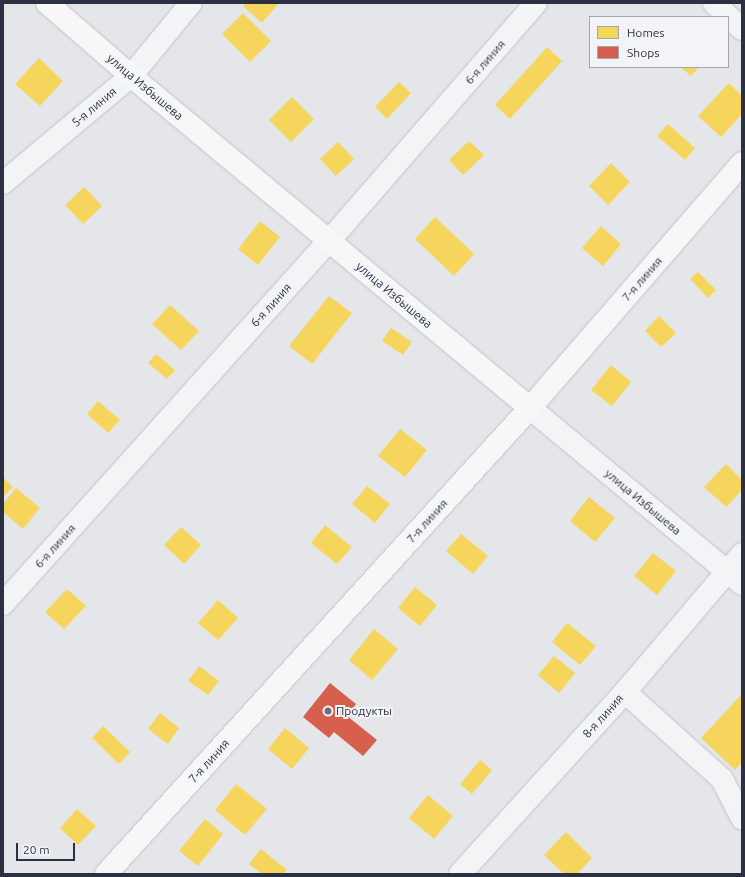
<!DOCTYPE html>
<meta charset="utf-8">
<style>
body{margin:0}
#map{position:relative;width:745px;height:877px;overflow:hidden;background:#e4e6e9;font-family:Ubuntu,sans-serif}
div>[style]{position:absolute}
.homes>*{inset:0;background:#f6d55c}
.shops>*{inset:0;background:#d6604d}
.roads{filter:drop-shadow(0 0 1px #c1c3c6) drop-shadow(0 0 1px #c1c3c6)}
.minor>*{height:22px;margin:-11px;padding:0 11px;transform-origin:11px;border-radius:11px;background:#f3f4f6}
.major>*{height:22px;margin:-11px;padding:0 11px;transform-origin:11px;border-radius:11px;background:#f7f7f7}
.dots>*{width:11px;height:11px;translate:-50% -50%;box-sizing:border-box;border:2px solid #f2f4f8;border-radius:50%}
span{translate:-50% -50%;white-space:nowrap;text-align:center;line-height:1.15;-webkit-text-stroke:4px #f2f4f8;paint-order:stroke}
.street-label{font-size:12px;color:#2b3042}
.poi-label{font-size:12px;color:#2b3042}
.left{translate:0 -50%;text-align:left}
.frame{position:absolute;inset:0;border:4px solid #2b3042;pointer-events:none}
.legend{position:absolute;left:589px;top:16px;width:140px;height:52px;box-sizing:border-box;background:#f2f4f8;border:1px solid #a2a6af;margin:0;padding:5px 7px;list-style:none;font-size:12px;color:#2b3042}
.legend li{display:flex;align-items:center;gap:8px;height:20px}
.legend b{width:20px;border:1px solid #a2a6af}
.scale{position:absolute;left:16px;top:843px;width:59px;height:18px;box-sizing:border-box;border:2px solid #2b3042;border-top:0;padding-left:5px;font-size:12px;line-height:14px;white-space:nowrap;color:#2b3042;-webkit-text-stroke:3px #f2f4f8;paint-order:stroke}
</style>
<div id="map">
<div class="homes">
<div style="clip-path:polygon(245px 3px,279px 3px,262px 23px,243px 6px)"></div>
<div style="clip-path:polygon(243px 13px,271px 41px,250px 62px,222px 34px)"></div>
<div style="clip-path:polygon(547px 47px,562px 61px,510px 119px,495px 105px)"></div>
<div style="clip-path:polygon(39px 58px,63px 81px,40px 106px,15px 84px)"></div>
<div style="clip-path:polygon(680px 67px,699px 67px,691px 76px)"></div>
<div style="clip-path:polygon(399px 82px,411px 93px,387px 119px,375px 107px)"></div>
<div style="clip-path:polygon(729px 83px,742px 96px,742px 114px,721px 137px,698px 116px)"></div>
<div style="clip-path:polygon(292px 97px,314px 119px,291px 142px,269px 120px)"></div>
<div style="clip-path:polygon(668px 124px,695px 148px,685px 160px,657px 136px)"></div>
<div style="clip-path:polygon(469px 141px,484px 155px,463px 175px,449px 160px)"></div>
<div style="clip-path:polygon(338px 142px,354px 159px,336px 176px,320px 159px)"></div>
<div style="clip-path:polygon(611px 163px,630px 182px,608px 205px,589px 186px)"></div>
<div style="clip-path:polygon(84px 187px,102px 206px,83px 224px,65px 205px)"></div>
<div style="clip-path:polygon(435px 217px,474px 254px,454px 276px,415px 239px)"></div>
<div style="clip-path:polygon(260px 221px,280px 237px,258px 265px,238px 249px)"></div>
<div style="clip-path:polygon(601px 226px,621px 244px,603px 266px,582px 248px)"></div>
<div style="clip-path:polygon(698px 272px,716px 290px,708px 298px,690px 279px)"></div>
<div style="clip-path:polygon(329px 296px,352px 313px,312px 364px,289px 346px)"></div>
<div style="clip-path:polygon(170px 305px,199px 331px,181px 350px,152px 324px)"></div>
<div style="clip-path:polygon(659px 316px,676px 333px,661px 347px,645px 331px)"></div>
<div style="clip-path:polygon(391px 328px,412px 342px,403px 355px,382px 341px)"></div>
<div style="clip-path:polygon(156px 354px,175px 370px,167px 379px,148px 363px)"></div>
<div style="clip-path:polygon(611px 365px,631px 382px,612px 406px,591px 390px)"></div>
<div style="clip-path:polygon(98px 401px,120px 420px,108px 433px,87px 414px)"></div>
<div style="clip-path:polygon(400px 429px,427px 450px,405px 477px,378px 456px)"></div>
<div style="clip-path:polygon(726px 464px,742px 480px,742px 490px,726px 507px,704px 487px)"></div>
<div style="clip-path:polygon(3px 477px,13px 487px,3px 497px)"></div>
<div style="clip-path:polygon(367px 486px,390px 504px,375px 523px,352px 504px)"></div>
<div style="clip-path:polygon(16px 488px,40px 508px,23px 529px,3px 512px,3px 504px)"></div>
<div style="clip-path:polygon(589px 497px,615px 518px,595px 542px,570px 521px)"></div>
<div style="clip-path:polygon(325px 525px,352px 547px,337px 564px,311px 543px)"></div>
<div style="clip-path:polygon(181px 527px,201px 545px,184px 564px,164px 545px)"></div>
<div style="clip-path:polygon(461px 534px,488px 556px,473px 574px,446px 551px)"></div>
<div style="clip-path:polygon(653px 553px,676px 571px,657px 595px,634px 576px)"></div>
<div style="clip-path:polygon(415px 587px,437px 605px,420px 626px,398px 608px)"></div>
<div style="clip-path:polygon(67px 589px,86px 606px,64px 629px,45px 612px)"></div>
<div style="clip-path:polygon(218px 600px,238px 618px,218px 640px,198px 623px)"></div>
<div style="clip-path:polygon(567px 623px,596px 646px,580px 665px,552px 642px)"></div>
<div style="clip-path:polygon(374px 629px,398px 649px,372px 680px,349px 660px)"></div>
<div style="clip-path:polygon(554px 656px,575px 673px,559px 693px,538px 675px)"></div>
<div style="clip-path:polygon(199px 666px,219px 681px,208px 695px,188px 681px)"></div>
<div style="clip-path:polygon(742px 694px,742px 762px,735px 770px,701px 738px)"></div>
<div style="clip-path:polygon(160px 713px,179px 728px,168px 744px,148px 729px)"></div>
<div style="clip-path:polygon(103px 726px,130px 752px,119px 764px,92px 738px)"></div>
<div style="clip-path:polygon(285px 728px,309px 748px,292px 769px,268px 749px)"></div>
<div style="clip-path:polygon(480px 760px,492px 770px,472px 794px,460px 784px)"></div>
<div style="clip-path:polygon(236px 784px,267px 809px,245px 835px,215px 810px)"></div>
<div style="clip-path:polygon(428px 795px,453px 816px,434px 839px,409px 818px)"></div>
<div style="clip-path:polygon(77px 809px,96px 826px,78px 845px,60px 828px)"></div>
<div style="clip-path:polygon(205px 819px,223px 834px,198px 866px,179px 851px)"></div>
<div style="clip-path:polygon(566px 832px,592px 858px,577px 874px,564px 874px,544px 855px)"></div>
<div style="clip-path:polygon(261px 849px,287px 870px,283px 874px,262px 874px,249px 864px)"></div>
</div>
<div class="shops">
<div style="clip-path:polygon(330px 683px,356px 704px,347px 716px,377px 740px,363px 756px,334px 732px,329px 738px,303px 717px)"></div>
</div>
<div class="roads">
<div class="minor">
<div style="left:714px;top:3px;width:38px;rotate:43deg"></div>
<div style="left:3px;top:183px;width:167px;rotate:-39.9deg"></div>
<div style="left:131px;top:76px;width:94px;rotate:-50.6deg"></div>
<div style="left:530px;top:408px;width:276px;rotate:39.7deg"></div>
<div style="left:3px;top:604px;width:488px;rotate:-48.1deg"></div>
<div style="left:329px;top:241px;width:315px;rotate:-49deg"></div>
<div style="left:625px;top:692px;width:130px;rotate:41.9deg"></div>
<div style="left:722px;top:779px;width:44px;rotate:62.9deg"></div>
<div style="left:460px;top:874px;width:246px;rotate:-47.8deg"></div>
<div style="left:625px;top:692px;width:181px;rotate:-49.7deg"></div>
</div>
<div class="major">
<div style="left:47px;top:3px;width:111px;rotate:41deg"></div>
<div style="left:131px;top:76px;width:519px;rotate:39.76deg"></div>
<div style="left:106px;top:874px;width:630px;rotate:-47.7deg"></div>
<div style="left:530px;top:408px;width:324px;rotate:-49.1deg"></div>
</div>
</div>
<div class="dots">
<div style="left:328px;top:711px;background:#6c707c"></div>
</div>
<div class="street-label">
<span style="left:485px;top:62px;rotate:-49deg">6-я линия</span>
<span style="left:145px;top:87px;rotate:40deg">улица Избышева</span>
<span style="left:94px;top:107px;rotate:-40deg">5-я линия</span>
<span style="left:642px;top:279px;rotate:-49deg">7-я линия</span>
<span style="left:394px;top:295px;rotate:40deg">улица Избышева</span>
<span style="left:271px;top:305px;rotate:-48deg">6-я линия</span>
<span style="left:643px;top:502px;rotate:40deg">улица Избышева</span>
<span style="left:427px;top:521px;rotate:-48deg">7-я линия</span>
<span style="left:55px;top:546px;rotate:-48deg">6-я линия</span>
<span style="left:603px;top:716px;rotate:-48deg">8-я линия</span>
<span style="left:209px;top:761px;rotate:-48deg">7-я линия</span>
</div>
<div class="poi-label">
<span class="left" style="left:336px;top:711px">Продукты</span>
</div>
<div class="frame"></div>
<ul class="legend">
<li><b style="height:11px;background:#f6d55c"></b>Homes</li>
<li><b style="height:11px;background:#d6604d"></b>Shops</li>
</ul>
<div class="scale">20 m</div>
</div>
